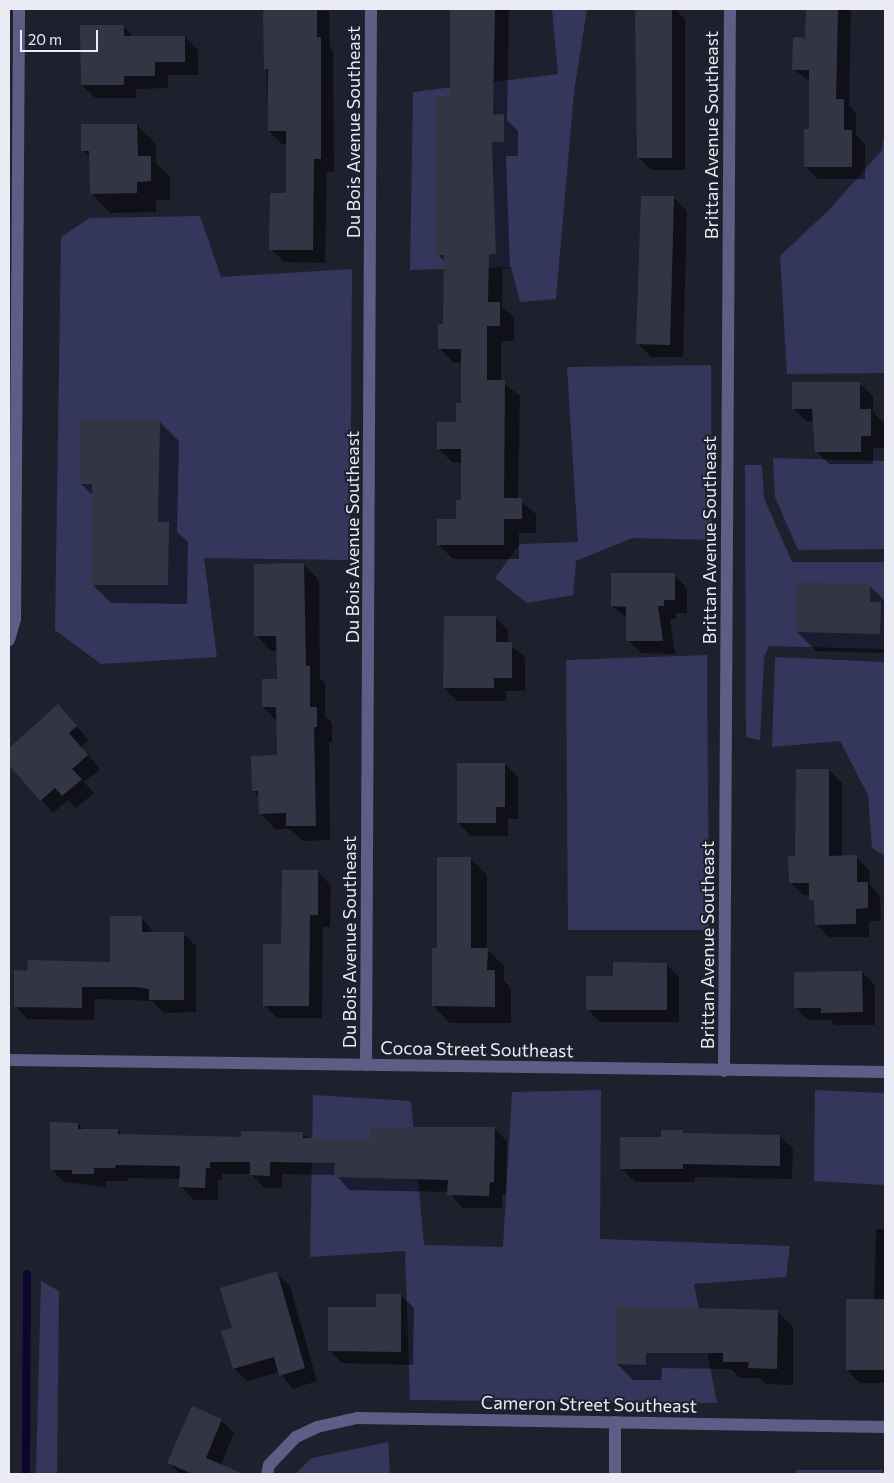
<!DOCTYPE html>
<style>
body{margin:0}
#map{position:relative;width:894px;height:1483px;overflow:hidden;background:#1f202e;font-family:Commissioner,sans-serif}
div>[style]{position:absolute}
.green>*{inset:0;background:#35365c}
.shadow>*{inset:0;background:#0007}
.stream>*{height:8px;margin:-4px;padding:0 4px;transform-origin:4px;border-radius:4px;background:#0c062f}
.building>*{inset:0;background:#343544}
.street>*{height:12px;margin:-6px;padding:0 6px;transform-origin:6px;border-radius:6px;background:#5c5e85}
span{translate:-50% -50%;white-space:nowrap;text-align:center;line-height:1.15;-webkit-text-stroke:4px #1f202e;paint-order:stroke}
.street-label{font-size:18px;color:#eaebf5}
.frame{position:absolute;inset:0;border:10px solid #eaebf5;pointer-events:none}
.scale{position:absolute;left:20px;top:30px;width:78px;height:22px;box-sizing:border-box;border:2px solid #eaebf5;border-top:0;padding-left:6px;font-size:15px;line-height:18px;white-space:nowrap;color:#eaebf5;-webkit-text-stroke:4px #1f202e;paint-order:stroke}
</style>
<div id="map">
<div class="green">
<div style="clip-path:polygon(552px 9px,587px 9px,574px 92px,556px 299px,520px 302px,511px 267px,410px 270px,413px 92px,558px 74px)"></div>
<div style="clip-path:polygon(885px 128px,885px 373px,787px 374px,780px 256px,831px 208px,882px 150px)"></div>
<div style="clip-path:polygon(200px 216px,221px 277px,352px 269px,350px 560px,204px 558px,217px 657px,101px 664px,55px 630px,61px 237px,90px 218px)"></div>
<div style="clip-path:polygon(711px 365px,712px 540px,632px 538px,576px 561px,573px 595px,527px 603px,495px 578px,520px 544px,578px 542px,567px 367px)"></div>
<div style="clip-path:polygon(773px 458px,885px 461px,885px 549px,798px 550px,775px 497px)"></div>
<div style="clip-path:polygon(745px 465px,762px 465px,764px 498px,792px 562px,885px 562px,885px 649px,769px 646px,764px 657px,760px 740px,746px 737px)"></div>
<div style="clip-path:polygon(707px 655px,709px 930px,568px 930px,566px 660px)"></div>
<div style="clip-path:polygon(775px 657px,885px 662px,885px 856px,872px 848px,868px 795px,840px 741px,772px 747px)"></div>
<div style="clip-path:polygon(601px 1090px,600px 1239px,790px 1246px,786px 1277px,694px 1284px,717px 1403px,410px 1400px,405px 1251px,310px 1257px,313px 1095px,411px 1101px,424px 1245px,503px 1247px,512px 1092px)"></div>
<div style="clip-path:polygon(815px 1090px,885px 1093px,885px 1185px,814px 1181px)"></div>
<div style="clip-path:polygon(41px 1281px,59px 1291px,57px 1474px,36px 1474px)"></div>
<div style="clip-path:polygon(388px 1442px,390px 1474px,295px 1474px,312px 1458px)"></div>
<div style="clip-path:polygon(796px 1470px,883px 1470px,882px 1474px,797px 1474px)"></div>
</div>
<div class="shadow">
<div style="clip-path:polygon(264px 9px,329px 11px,330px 48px,333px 51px,334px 172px,327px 172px,325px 263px,284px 262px,271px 249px,287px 194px,287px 144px,282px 144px,269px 131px)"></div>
<div style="clip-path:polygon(450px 9px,509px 9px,507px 120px,518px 131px,518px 156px,506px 156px,510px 268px,503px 268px,502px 306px,514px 318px,514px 341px,501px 341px,501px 381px,520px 396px,518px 499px,536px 514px,536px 533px,519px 533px,519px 559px,453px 559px,438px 544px,458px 520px,463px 501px,463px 463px,453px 463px,438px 448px,458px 423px,462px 405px,462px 363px,454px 363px,439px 348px,445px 326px,445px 262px,437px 254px,452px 97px)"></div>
<div style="clip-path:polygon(637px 9px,675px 9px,685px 19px,685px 170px,651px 170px,638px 157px)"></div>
<div style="clip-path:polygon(807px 9px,851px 9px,849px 106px,856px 113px,856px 135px,865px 144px,865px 179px,818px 179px,805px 166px,811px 130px,810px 82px,793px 69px,806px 39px)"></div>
<div style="clip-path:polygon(123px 26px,134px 37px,185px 37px,198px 50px,198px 75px,168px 75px,168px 88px,136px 89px,136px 98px,95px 98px,82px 85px)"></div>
<div style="clip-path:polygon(137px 125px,156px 144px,156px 163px,170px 176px,170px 200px,156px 200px,156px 212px,110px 213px,91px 193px,91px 159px,82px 150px)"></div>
<div style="clip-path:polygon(674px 198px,687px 211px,683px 357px,651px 357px,638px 344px)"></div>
<div style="clip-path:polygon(860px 384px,873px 396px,873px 412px,884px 423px,884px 448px,873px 448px,873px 464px,829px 464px,816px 451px,814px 421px,806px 421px,793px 408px)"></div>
<div style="clip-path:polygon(160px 422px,179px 441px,177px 532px,188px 542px,187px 604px,111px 603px,92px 584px,93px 496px,80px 483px)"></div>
<div style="clip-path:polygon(304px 565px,319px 580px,320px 678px,325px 683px,325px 716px,332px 723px,332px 742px,329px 742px,330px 840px,303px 841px,290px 829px,275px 829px,260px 813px,260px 797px,253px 791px,278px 757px,277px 721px,263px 707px,279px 680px,278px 651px,271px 651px,256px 635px)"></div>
<div style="clip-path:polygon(674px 575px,687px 588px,687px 613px,676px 613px,676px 619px,670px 619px,675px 654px,641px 653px,628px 640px,628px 619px,612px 606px)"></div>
<div style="clip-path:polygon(869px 585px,885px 601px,885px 653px,816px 651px,797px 632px)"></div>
<div style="clip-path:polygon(495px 617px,508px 630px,508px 644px,525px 657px,525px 691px,506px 691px,506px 701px,457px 701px,444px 688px)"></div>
<div style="clip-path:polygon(58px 706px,89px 740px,81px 747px,100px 769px,84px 782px,94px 793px,76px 808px,68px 800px,53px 813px,9px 763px,9px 753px)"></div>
<div style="clip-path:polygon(505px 764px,518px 777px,518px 819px,508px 819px,508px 836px,471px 836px,458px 823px)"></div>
<div style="clip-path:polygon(829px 770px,842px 783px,842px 857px,856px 857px,869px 870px,870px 885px,880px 896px,881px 921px,869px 921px,869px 937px,829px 937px,816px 924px,816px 905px,811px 895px,803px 895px,790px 882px)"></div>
<div style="clip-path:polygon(470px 858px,487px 875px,487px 949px,504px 966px,504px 981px,511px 988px,511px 1023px,450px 1023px,433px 1006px,438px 949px)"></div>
<div style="clip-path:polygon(318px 872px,331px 885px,330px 927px,323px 927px,322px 1018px,277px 1018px,264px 1005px,282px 945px)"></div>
<div style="clip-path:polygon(141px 917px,154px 933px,183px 933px,196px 946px,196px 1012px,164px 1013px,152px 1001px,95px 999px,94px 1020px,28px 1019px,15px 1006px,29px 972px,111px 963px)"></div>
<div style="clip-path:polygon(666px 964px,679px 977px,679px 1022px,600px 1022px,587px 1009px,615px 978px)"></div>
<div style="clip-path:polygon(862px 972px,875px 985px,875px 1025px,835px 1025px,830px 1020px,808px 1020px,795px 1007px)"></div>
<div style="clip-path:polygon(78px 1124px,84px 1130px,118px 1130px,123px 1135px,242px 1138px,302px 1133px,309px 1139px,371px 1141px,494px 1128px,507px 1141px,506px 1194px,502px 1194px,502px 1208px,462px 1208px,449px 1192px,349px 1190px,336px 1175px,282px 1174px,282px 1188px,264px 1188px,251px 1174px,222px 1174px,222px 1180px,218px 1180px,218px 1200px,194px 1200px,181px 1187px,181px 1179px,128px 1178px,128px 1181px,106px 1181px,106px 1187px,64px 1182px,51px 1169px)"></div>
<div style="clip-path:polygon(682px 1131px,686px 1135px,780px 1136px,793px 1149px,792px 1179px,695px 1177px,695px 1182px,635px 1182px,622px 1169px,663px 1138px)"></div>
<div style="clip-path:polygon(876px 1229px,885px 1229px,885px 1383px,860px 1383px,847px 1370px,874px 1300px)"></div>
<div style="clip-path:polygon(277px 1273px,290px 1286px,317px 1381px,293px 1389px,279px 1372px,247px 1381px,234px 1368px)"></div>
<div style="clip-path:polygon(401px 1295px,414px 1308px,413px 1365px,342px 1363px,329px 1350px,377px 1308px)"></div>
<div style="clip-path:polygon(618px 1308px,777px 1311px,793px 1327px,793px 1385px,766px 1384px,760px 1378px,740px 1378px,731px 1369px,662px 1368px,661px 1380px,633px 1380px,617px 1364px)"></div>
<div style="clip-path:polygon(192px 1408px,221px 1420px,234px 1433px,219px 1469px,224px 1474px,180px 1474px,169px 1463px)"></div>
</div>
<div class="stream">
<div style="left:26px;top:1474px;width:200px;rotate:-89.7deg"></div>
</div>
<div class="building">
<div style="clip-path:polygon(263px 9px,317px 9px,317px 37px,321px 37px,321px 159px,314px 159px,313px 250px,269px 250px,270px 193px,286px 193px,286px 131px,268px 131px,268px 69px,264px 69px)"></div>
<div style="clip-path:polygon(450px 9px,495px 9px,493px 115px,504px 114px,504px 142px,492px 142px,496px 254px,489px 254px,488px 302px,500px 302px,500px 326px,487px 326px,487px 380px,505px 380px,504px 498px,522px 498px,522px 519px,504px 519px,504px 545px,437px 545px,437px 519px,456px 519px,456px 500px,461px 500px,461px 449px,437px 449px,437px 422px,456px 422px,456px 403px,461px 403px,461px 349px,438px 349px,438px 324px,443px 324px,444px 255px,436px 255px,436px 96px,450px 96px)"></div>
<div style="clip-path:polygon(635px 9px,672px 9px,672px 158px,637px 158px)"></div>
<div style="clip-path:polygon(806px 9px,838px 9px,836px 99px,844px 99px,844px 130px,852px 130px,852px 167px,804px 167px,804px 129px,809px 129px,809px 70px,792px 70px,793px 37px,805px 38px)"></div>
<div style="clip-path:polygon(80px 25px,124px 25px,124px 36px,185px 36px,185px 62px,155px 62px,155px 76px,124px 76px,124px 85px,81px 85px)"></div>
<div style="clip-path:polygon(81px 124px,137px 124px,138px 156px,151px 156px,151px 181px,137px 182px,137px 193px,90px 194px,89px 151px,81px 151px)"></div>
<div style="clip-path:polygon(641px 196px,674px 196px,670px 345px,636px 344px)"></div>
<div style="clip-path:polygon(792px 382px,860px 382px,860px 409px,871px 409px,871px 436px,861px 436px,861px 452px,815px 452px,812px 409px,792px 409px)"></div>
<div style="clip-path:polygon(79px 419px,160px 421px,158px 522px,169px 522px,168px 585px,91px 585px,92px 484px,79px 484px)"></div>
<div style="clip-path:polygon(304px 563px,306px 666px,310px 666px,310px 707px,317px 707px,317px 727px,314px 727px,316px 826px,286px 826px,286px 813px,259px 814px,258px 791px,252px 791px,251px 756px,277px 755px,276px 707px,262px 707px,262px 679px,277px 679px,276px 636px,254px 636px,254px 564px)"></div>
<div style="clip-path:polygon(611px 573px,675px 573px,675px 600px,664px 600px,664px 606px,658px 606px,663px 641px,626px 641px,626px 607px,611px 606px)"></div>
<div style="clip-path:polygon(796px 582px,870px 584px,870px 602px,881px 602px,880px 634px,796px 632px)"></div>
<div style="clip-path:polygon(444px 616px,496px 616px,496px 642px,512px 642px,512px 678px,494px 678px,494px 688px,443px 688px)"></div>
<div style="clip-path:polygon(58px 704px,77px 726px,69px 733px,88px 755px,72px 769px,82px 779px,62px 796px,55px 788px,40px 801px,9px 765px,9px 748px)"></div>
<div style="clip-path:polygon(457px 763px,505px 763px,505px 807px,496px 807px,496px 823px,457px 823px)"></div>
<div style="clip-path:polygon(796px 769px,829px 769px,829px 856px,857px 855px,857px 882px,868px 882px,868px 908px,856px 909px,856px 924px,815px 925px,814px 900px,809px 900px,809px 883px,789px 883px,788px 856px,795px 856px)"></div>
<div style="clip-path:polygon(437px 857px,471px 857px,471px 948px,488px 948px,487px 970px,495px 970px,495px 1007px,432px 1006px,432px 948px,437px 948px)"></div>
<div style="clip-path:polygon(282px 870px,318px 870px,318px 915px,310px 915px,309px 1006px,263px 1006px,263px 944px,281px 944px)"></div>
<div style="clip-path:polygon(110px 916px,142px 916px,142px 932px,184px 932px,184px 1000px,149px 1000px,149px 989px,136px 987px,82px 987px,82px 1008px,14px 1007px,14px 970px,27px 971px,28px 960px,110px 962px)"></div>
<div style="clip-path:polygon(613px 962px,667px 963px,667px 1010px,586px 1010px,586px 976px,613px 976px)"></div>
<div style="clip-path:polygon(862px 971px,863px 1012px,821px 1013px,821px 1008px,794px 1008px,794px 972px)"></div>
<div style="clip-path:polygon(50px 1122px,78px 1123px,78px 1129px,118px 1129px,118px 1134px,241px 1137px,241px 1131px,303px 1132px,303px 1138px,370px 1139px,370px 1127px,495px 1127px,494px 1182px,490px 1182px,489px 1196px,447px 1195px,448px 1180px,334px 1177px,335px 1163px,270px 1162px,270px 1176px,250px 1175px,250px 1162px,210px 1162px,210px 1168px,206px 1168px,205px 1188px,179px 1187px,180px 1166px,116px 1165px,115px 1168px,94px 1168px,94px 1174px,72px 1174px,72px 1170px,50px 1170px)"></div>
<div style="clip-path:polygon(661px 1130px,683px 1130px,683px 1133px,780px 1135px,780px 1166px,683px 1164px,683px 1169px,620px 1169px,620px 1137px,661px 1137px)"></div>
<div style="clip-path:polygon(277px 1271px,305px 1368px,279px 1376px,274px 1357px,233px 1369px,221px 1331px,232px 1328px,220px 1288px)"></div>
<div style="clip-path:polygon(376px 1294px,401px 1294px,401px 1352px,328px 1351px,328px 1307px,376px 1307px)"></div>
<div style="clip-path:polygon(846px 1299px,885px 1299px,885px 1370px,846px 1370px)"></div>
<div style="clip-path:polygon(616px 1306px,778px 1310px,777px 1369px,748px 1368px,749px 1362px,723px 1362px,723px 1353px,646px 1353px,646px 1365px,616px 1364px)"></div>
<div style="clip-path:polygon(192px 1406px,222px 1419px,206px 1458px,244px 1474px,193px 1474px,167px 1463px)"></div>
</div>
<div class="street">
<div style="left:9px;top:640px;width:22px;rotate:-74deg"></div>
<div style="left:15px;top:619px;width:610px;rotate:-89.62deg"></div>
<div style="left:9px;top:1060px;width:876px;rotate:0.78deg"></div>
<div style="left:366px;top:1065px;width:1056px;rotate:-89.73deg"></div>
<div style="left:724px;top:1071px;width:1062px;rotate:-89.68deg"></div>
<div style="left:267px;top:1474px;width:9px;rotate:-77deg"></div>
<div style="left:269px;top:1465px;width:39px;rotate:-46deg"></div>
<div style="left:296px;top:1437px;width:23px;rotate:-25deg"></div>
<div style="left:317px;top:1427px;width:41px;rotate:-12.7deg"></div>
<div style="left:357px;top:1418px;width:528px;rotate:0.98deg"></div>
<div style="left:615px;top:1474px;width:52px;rotate:-90deg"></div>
</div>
<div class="street-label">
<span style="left:353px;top:132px;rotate:-90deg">Du Bois Avenue Southeast</span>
<span style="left:711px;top:135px;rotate:-90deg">Brittan Avenue Southeast</span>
<span style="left:352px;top:537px;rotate:-90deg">Du Bois Avenue Southeast</span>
<span style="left:709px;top:540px;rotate:-90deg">Brittan Avenue Southeast</span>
<span style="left:349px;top:942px;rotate:-90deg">Du Bois Avenue Southeast</span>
<span style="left:707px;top:945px;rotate:-90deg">Brittan Avenue Southeast</span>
<span style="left:477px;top:1049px;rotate:1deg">Cocoa Street Southeast</span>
<span style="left:589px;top:1404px;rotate:1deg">Cameron Street Southeast</span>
</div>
<div class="frame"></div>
<div class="scale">20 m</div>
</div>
